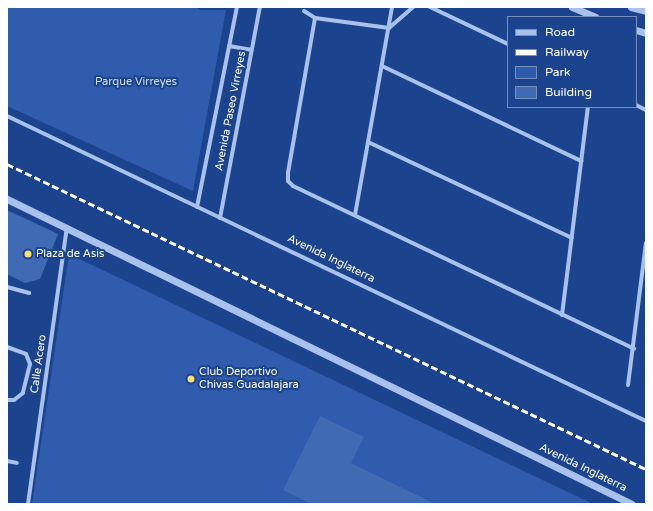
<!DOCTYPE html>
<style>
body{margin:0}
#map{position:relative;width:653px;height:511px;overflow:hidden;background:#1c448e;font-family:"Varela Round",sans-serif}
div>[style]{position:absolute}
.green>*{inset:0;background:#2f5cac}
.building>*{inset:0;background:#406ab4}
.minor>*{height:4px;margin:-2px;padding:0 2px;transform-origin:2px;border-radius:2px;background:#a9c2ed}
.tertiary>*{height:7px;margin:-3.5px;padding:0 3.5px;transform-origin:3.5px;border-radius:3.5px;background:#a9c2ed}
.rail>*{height:3px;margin-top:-1.5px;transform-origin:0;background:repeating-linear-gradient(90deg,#fff 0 7px,transparent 0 10px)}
.dots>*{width:11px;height:11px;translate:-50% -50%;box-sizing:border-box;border:2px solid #1c448e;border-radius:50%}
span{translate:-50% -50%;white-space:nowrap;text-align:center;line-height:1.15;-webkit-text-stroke:4px #1c448e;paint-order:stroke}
.park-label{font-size:11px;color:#cfdffa}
.street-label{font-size:11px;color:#fff}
.poi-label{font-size:11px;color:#fff}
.left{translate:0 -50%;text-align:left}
.frame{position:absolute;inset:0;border:8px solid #fff;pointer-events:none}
.legend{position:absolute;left:507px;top:16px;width:130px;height:92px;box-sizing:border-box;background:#1c448e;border:1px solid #778fbb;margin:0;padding:5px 7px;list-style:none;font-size:12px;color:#fff}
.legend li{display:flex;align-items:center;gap:8px;height:20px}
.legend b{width:20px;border:1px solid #778fbb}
</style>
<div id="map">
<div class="green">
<div style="clip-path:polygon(7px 7px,195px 7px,200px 10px,226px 10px,193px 191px,7px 106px)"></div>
<div style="clip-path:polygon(69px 254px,593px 504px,32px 504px)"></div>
</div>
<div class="building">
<div style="clip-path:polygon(7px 210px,58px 234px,40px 279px,25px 283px,7px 274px)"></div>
<div style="clip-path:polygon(320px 416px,364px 437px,351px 463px,435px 504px,311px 504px,283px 490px)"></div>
</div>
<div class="minor">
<div style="left:430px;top:7px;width:86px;rotate:25.4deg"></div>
<div style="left:304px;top:11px;width:13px;rotate:32deg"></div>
<div style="left:315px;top:18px;width:75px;rotate:7.7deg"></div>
<div style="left:389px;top:28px;width:32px;rotate:-41deg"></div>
<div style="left:315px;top:18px;width:157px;rotate:99.9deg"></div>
<div style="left:288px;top:173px;width:8px;rotate:90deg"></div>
<div style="left:288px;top:181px;width:7px;rotate:45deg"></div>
<div style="left:293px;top:186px;width:378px;rotate:25.5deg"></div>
<div style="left:229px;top:46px;width:22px;rotate:10deg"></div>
<div style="left:382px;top:66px;width:221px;rotate:25.5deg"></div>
<div style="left:636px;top:105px;width:11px;rotate:27deg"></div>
<div style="left:7px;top:116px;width:708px;rotate:25.52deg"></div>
<div style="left:368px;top:142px;width:225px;rotate:25.2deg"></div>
<div style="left:197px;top:207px;width:204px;rotate:-78.7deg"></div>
<div style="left:355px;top:215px;width:211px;rotate:-79.9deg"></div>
<div style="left:220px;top:218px;width:215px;rotate:-79.3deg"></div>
<div style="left:7px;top:287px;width:23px;rotate:15deg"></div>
<div style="left:562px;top:315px;width:210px;rotate:-82.9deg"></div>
<div style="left:7px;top:347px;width:20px;rotate:20deg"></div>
<div style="left:26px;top:354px;width:11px;rotate:68deg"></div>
<div style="left:30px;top:364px;width:30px;rotate:104deg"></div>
<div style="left:23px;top:393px;width:11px;rotate:142deg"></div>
<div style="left:14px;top:400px;width:7px;rotate:180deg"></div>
<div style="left:628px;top:385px;width:143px;rotate:-82.8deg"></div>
<div style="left:7px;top:461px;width:10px;rotate:11deg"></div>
<div style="left:28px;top:504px;width:280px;rotate:-82deg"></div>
</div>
<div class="tertiary">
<div style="left:572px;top:7px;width:25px;rotate:23deg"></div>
<div style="left:631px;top:7px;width:16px;rotate:15deg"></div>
<div style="left:636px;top:30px;width:10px;rotate:17deg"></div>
<div style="left:7px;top:199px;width:695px;rotate:26.01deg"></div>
</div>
<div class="rail">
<div style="left:7px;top:164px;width:708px;rotate:25.52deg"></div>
</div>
<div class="dots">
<div style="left:28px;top:254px;background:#fedf67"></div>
<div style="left:191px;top:379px;background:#fedf67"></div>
</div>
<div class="park-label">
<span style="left:136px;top:82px">Parque Virreyes</span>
</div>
<div class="street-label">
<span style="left:231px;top:111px;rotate:-79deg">Avenida Paseo Virreyes</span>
<span style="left:331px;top:259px;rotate:26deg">Avenida Inglaterra</span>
<span style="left:39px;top:364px;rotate:-82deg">Calle Acero</span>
<span style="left:583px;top:468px;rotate:26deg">Avenida Inglaterra</span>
</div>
<div class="poi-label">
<span class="left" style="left:36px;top:254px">Plaza de Asis</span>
<span class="left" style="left:199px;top:379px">Club Deportivo<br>Chivas Guadalajara</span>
</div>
<div class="frame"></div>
<ul class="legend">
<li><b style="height:5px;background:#a9c2ed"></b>Road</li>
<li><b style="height:5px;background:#fff"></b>Railway</li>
<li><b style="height:11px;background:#2f5cac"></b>Park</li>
<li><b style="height:11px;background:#406ab4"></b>Building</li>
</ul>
</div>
